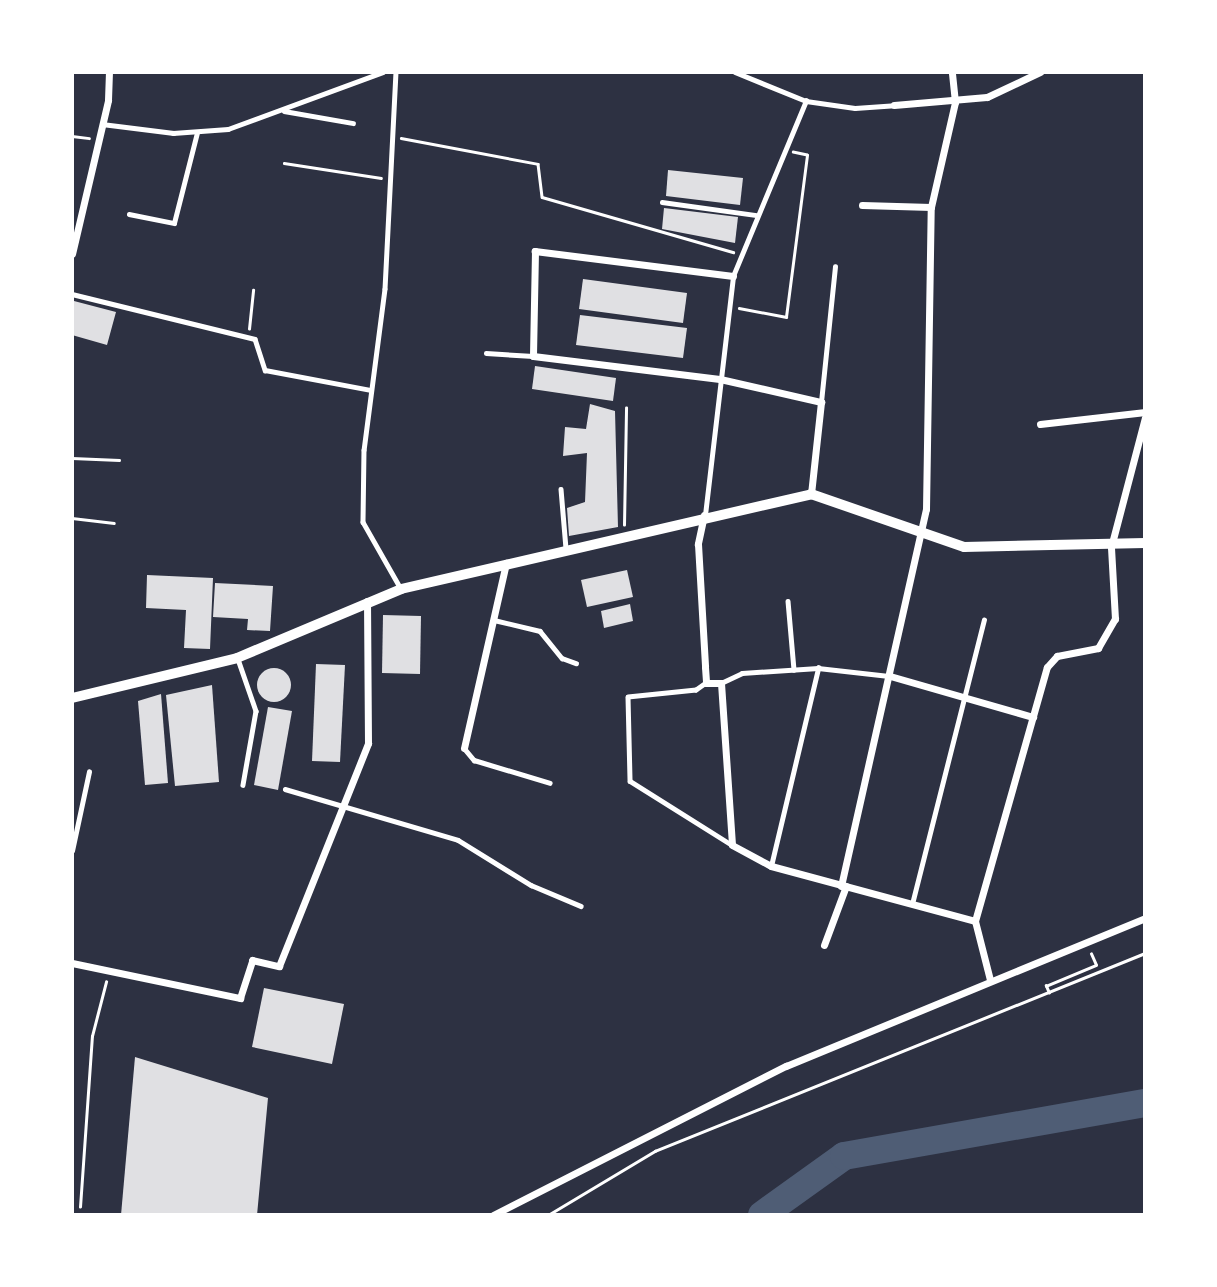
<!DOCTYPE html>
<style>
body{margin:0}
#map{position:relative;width:1217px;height:1287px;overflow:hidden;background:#2d3142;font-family:"Fira Sans",sans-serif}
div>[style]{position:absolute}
.river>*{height:28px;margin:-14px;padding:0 14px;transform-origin:14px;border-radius:14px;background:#4f5d75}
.building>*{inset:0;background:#e0e0e3}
.round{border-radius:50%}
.path>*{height:2.5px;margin:-1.25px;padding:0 1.25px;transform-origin:1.25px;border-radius:1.25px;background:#fff}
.service>*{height:4.5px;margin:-2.25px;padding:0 2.25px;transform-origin:2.25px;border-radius:2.25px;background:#fff}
.minor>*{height:7px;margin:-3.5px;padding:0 3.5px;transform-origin:3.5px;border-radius:3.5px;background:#fff}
.tertiary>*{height:10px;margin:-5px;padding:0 5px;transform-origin:5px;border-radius:5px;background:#fff}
span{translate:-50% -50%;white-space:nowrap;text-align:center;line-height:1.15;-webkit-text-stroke:5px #fff;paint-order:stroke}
.frame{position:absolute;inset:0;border:74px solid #fff;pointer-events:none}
</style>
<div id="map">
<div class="river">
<div style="left:762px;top:1215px;width:101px;rotate:-35.7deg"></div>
<div style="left:844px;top:1156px;width:306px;rotate:-10deg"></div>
</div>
<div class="building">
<div style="clip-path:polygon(668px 170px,743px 178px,740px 205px,666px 196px)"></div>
<div style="clip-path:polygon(664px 208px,738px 217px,735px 243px,662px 229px)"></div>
<div style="clip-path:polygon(583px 279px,687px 293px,683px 323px,579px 309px)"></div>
<div style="clip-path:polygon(74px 301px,116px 312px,107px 345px,72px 335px)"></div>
<div style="clip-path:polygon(580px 315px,687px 328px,683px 358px,576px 345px)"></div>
<div style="clip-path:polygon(535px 366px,616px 378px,613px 401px,532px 389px)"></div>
<div style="clip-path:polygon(590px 404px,615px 411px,618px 527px,569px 536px,567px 508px,585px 502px,587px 453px,563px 456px,565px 427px,586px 429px)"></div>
<div style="clip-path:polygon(627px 570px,633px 597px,587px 607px,581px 580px)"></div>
<div style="clip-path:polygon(147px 575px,213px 578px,210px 649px,184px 648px,186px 610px,146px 608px)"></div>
<div style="clip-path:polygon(215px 583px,273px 586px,270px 631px,247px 630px,248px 619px,213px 617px)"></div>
<div style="clip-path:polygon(630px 604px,633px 621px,604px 628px,601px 611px)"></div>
<div style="clip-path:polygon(383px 615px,421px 616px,420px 674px,382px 673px)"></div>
<div style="clip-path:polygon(316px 664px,345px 665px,340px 762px,312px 761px)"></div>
<div class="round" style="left:257px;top:668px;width:34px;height:34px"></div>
<div style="clip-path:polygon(212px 685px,219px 782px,175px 786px,166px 695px)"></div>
<div style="clip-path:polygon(161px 694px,168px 783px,145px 785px,138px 701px)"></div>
<div style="clip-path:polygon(268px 707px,292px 711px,278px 790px,254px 785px)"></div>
<div style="clip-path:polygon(264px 988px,344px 1004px,332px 1064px,252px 1047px)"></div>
<div style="clip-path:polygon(135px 1057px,268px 1098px,257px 1215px,121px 1215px)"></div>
</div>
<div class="path">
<div style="left:72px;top:136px;width:17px;rotate:7deg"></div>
<div style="left:401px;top:138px;width:139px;rotate:10.7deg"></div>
<div style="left:538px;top:164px;width:33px;rotate:83deg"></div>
<div style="left:542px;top:197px;width:199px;rotate:16.1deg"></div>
<div style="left:284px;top:163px;width:98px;rotate:8.8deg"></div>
<div style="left:739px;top:308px;width:48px;rotate:10.8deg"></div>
<div style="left:786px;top:317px;width:163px;rotate:-82.6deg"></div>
<div style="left:807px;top:155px;width:14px;rotate:-168deg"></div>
<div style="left:249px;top:329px;width:39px;rotate:-84deg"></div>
<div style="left:72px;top:458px;width:47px;rotate:2.4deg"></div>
<div style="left:72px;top:518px;width:42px;rotate:6.8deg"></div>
<div style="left:624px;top:525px;width:117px;rotate:-89deg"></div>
<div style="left:1049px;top:993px;width:8px;rotate:-113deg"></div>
<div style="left:1046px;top:986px;width:54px;rotate:-22.8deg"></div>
<div style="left:1096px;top:965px;width:12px;rotate:-114deg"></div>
<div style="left:80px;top:1207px;width:171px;rotate:-86deg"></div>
<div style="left:92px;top:1036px;width:56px;rotate:-75.5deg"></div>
<div style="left:548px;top:1215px;width:125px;rotate:-30.9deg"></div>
<div style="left:655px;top:1151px;width:528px;rotate:-22deg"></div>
</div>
<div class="service">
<div style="left:396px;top:72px;width:217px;rotate:92.9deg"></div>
<div style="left:385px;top:289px;width:162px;rotate:97.4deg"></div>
<div style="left:364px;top:450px;width:72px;rotate:90.8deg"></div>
<div style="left:363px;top:522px;width:77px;rotate:60.4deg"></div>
<div style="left:735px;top:72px;width:77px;rotate:22.2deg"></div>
<div style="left:806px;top:101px;width:49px;rotate:8.1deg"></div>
<div style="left:855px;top:108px;width:39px;rotate:-4deg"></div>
<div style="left:284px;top:111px;width:70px;rotate:9.9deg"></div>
<div style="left:102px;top:124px;width:72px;rotate:7.2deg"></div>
<div style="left:173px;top:133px;width:55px;rotate:-4.2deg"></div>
<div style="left:228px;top:129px;width:165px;rotate:-20.2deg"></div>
<div style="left:662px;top:202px;width:95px;rotate:7.9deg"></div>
<div style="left:129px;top:214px;width:46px;rotate:11.3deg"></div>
<div style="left:174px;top:223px;width:93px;rotate:-75.7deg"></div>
<div style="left:72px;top:294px;width:188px;rotate:13.8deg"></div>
<div style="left:255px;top:339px;width:33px;rotate:72deg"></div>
<div style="left:265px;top:370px;width:108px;rotate:10.7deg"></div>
<div style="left:486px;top:353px;width:47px;rotate:3.7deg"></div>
<div style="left:821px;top:402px;width:136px;rotate:-84.1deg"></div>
<div style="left:561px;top:489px;width:59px;rotate:85.2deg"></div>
<div style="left:705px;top:515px;width:241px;rotate:-83.3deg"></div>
<div style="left:733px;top:276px;width:190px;rotate:-67.4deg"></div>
<div style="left:788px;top:601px;width:69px;rotate:85deg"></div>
<div style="left:494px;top:620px;width:47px;rotate:13.4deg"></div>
<div style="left:540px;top:631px;width:35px;rotate:51deg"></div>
<div style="left:562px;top:658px;width:15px;rotate:20deg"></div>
<div style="left:238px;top:659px;width:55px;rotate:70.9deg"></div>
<div style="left:256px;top:711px;width:75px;rotate:100deg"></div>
<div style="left:706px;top:683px;width:12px;rotate:145deg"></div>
<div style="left:696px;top:690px;width:68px;rotate:174.1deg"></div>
<div style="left:628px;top:697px;width:84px;rotate:88.6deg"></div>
<div style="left:630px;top:781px;width:120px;rotate:32.1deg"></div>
<div style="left:721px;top:683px;width:23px;rotate:-25deg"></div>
<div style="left:742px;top:673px;width:76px;rotate:-3.8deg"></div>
<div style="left:818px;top:668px;width:71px;rotate:6.4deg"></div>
<div style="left:464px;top:748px;width:16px;rotate:50deg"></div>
<div style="left:474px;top:760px;width:79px;rotate:16.8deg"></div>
<div style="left:285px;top:789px;width:180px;rotate:16.4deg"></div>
<div style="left:458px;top:840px;width:86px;rotate:31.7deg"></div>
<div style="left:531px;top:885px;width:54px;rotate:22.8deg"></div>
<div style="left:72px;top:851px;width:81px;rotate:-77.9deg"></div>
<div style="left:771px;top:866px;width:204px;rotate:-76.6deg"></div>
<div style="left:912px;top:904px;width:293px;rotate:-75.8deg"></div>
</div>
<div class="minor">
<div style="left:894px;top:105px;width:93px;rotate:-4.9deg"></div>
<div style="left:987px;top:97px;width:59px;rotate:-25.3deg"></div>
<div style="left:862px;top:205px;width:69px;rotate:1.7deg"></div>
<div style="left:72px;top:254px;width:158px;rotate:-76.8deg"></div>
<div style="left:108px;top:100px;width:28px;rotate:-88deg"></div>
<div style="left:733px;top:276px;width:200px;rotate:-172.8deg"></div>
<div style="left:535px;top:251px;width:105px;rotate:91.1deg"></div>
<div style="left:533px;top:356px;width:188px;rotate:7deg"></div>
<div style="left:720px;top:379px;width:104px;rotate:12.8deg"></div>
<div style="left:821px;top:402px;width:93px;rotate:96.2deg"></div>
<div style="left:1040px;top:424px;width:106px;rotate:-6.5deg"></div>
<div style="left:704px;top:515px;width:30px;rotate:102deg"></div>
<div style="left:698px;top:544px;width:123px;rotate:86.7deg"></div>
<div style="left:705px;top:667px;width:16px;rotate:86deg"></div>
<div style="left:706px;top:683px;width:15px"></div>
<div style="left:721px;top:683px;width:162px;rotate:86.1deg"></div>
<div style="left:732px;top:845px;width:44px;rotate:28.3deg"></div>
<div style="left:771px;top:866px;width:211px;rotate:15.1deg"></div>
<div style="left:975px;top:921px;width:264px;rotate:-74.2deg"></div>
<div style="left:1047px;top:667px;width:15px;rotate:-48deg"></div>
<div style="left:1057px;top:656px;width:42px;rotate:-11deg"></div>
<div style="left:1098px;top:648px;width:34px;rotate:-60deg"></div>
<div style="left:1115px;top:619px;width:72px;rotate:-93.2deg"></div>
<div style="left:1111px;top:547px;width:134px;rotate:-75.3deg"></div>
<div style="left:890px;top:676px;width:149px;rotate:16deg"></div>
<div style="left:464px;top:748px;width:190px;rotate:-77.2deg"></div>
<div style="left:841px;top:886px;width:386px;rotate:-77.3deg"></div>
<div style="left:926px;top:509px;width:302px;rotate:-89.1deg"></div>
<div style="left:931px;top:207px;width:108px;rotate:-77.1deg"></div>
<div style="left:955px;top:102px;width:30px;rotate:-96deg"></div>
<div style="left:975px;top:921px;width:61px;rotate:75.7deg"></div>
<div style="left:824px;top:945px;width:63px;rotate:-69.6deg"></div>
<div style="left:72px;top:963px;width:172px;rotate:11.8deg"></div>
<div style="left:240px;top:998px;width:40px;rotate:-72deg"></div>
<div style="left:252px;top:960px;width:28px;rotate:13deg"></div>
<div style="left:279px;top:966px;width:240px;rotate:-68.2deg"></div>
<div style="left:368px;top:743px;width:142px;rotate:-90.4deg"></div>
<div style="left:493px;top:1215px;width:329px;rotate:-27deg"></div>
<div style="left:786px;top:1066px;width:388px;rotate:-22.4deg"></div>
</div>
<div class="tertiary">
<div style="left:72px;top:698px;width:170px;rotate:-13.6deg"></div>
<div style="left:237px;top:658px;width:178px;rotate:-22.8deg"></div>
<div style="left:401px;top:589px;width:421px;rotate:-13deg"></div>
<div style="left:811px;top:494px;width:162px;rotate:19.1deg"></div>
<div style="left:964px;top:547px;width:181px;rotate:-1.3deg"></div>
</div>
<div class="frame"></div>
</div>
